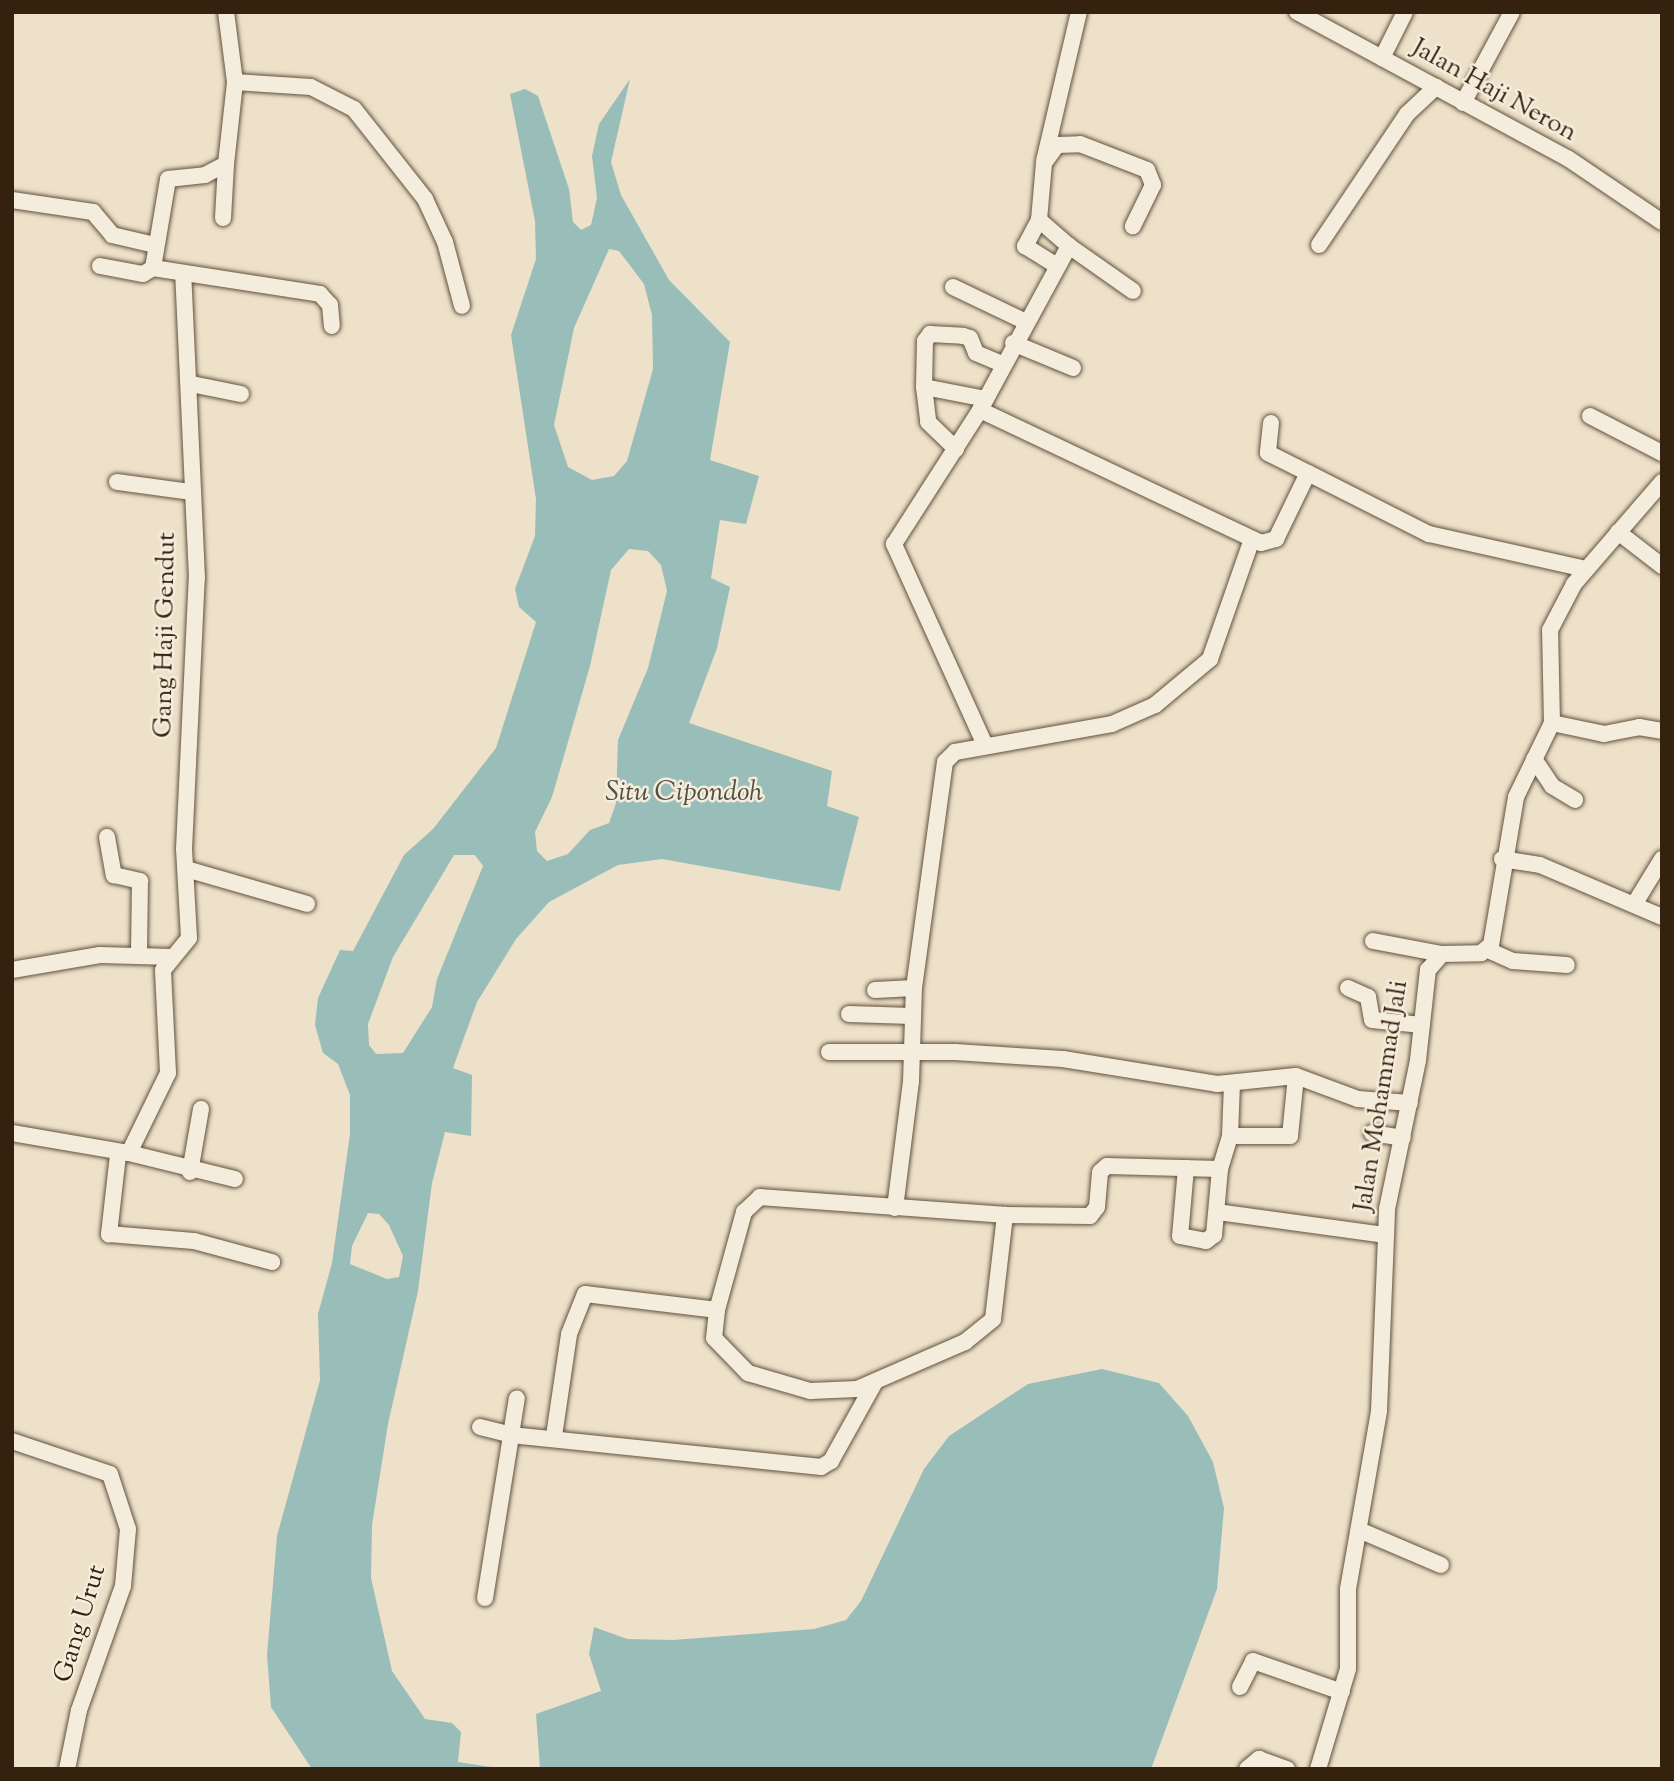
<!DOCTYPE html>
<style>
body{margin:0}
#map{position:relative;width:1674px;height:1781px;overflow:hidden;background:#eee1c9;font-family:"Sorts Mill Goudy",serif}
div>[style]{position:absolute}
.water>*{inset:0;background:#99bdb9}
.roads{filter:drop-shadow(0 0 2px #62513d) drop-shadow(0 0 2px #62513d)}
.minor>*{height:16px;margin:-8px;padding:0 8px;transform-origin:8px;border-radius:8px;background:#f4ecdc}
span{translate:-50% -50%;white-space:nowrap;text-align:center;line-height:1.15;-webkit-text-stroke:5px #f4ecdc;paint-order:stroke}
.street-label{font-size:26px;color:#34210e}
.water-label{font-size:28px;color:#525041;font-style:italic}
.frame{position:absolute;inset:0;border:14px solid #34210e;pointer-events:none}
</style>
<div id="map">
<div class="water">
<div style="clip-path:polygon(evenodd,630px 79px,611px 162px,621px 195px,669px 280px,730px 342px,710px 460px,759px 476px,746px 524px,720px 520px,711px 578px,730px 587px,717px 648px,689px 723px,832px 771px,827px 806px,859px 817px,840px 891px,662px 859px,618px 865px,549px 902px,516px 939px,477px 1002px,453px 1068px,472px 1075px,471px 1136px,445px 1132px,432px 1183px,418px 1291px,388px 1424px,372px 1525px,371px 1578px,392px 1671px,425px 1719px,452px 1723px,461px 1732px,458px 1762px,504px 1769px,312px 1769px,271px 1707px,267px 1655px,277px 1536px,320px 1380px,318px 1314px,332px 1263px,350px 1134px,350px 1095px,338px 1064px,323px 1053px,315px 1025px,318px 998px,340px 950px,353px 951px,404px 855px,433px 829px,496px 748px,536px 622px,519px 607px,515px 589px,535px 536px,536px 499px,511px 335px,536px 259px,535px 221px,510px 94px,525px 89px,538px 96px,569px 189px,573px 222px,581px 230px,591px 225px,597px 198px,592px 156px,599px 124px,630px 79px,609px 249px,619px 251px,644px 284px,652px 315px,653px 369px,627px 461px,614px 476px,592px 480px,568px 467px,554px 425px,574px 328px,609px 249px,630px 79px,629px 549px,648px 551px,661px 565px,667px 591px,648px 668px,618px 740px,616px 803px,609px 823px,590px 830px,568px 854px,547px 861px,537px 851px,535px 832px,552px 797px,590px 666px,611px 570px,629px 549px,630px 79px,454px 855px,475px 855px,483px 866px,437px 979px,432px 1007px,403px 1053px,376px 1054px,369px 1045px,368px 1024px,393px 957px,454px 855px,630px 79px,368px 1213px,379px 1214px,389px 1225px,403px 1256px,399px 1277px,387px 1279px,350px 1264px,352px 1246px,368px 1213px)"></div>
<div style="clip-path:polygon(1102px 1369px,1159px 1383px,1188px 1416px,1213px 1462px,1224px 1508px,1217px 1589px,1151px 1769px,540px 1769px,536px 1714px,601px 1691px,589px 1654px,594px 1627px,627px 1639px,673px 1640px,814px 1629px,846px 1620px,861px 1601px,924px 1469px,949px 1436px,1028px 1384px)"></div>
</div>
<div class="roads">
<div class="minor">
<div style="left:1297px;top:12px;width:309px;rotate:28.4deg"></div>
<div style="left:1569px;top:159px;width:112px;rotate:34.1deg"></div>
<div style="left:1382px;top:58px;width:51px;rotate:-63.4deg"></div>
<div style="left:235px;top:82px;width:76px;rotate:3.8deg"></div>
<div style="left:311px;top:87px;width:48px;rotate:27.1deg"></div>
<div style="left:354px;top:109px;width:115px;rotate:51.7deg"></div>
<div style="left:425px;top:199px;width:47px;rotate:65.1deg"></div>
<div style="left:445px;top:242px;width:66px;rotate:75.1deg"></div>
<div style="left:1463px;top:103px;width:103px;rotate:-61.7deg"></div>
<div style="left:1044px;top:161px;width:153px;rotate:-76.8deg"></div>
<div style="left:12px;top:200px;width:82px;rotate:8.4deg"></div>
<div style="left:93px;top:212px;width:30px;rotate:50deg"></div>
<div style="left:112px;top:235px;width:44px;rotate:13.1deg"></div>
<div style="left:223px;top:218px;width:54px;rotate:-86.8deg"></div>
<div style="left:1039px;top:220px;width:30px;rotate:118deg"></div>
<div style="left:1025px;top:246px;width:36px;rotate:32deg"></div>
<div style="left:1319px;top:245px;width:158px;rotate:-56.1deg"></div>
<div style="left:1407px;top:114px;width:40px;rotate:-43deg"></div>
<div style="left:1069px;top:246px;width:78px;rotate:35.1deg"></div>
<div style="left:100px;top:266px;width:44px;rotate:10.5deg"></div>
<div style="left:143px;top:274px;width:12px;rotate:-31deg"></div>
<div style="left:153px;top:268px;width:90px;rotate:-80.4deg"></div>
<div style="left:168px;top:179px;width:37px;rotate:-6deg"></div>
<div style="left:205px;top:175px;width:24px;rotate:-28deg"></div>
<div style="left:226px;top:164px;width:82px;rotate:-83.7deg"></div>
<div style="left:235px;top:82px;width:71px;rotate:-97.3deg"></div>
<div style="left:153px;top:268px;width:169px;rotate:8.8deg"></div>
<div style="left:320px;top:294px;width:15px;rotate:48deg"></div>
<div style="left:330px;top:305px;width:21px;rotate:85deg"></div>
<div style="left:953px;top:287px;width:79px;rotate:25.6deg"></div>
<div style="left:1013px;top:343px;width:65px;rotate:22.6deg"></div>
<div style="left:191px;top:384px;width:51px;rotate:11.3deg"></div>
<div style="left:924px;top:387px;width:35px;rotate:83deg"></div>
<div style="left:928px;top:422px;width:39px;rotate:44deg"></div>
<div style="left:986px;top:399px;width:63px;rotate:-169deg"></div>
<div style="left:924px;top:387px;width:46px;rotate:-88.8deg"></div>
<div style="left:925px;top:341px;width:9px;rotate:-54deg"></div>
<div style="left:930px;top:334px;width:33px;rotate:3deg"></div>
<div style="left:963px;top:336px;width:7px;rotate:16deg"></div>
<div style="left:970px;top:338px;width:16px;rotate:68deg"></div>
<div style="left:976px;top:353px;width:28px;rotate:23deg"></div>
<div style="left:980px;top:410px;width:311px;rotate:25.3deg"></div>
<div style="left:1261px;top:543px;width:16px;rotate:-15deg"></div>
<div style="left:1276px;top:539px;width:73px;rotate:-64.1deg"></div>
<div style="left:1308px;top:473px;width:136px;rotate:26.8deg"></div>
<div style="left:1429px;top:534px;width:160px;rotate:12.6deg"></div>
<div style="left:1590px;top:416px;width:81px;rotate:27.2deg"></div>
<div style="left:1271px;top:423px;width:30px;rotate:96deg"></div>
<div style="left:1268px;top:453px;width:45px;rotate:26.6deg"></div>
<div style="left:117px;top:482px;width:75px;rotate:7.7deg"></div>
<div style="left:1618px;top:532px;width:56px;rotate:37.7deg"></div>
<div style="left:1552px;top:723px;width:53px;rotate:11.9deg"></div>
<div style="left:1604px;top:734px;width:36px;rotate:-11deg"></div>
<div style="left:1639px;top:727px;width:23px;rotate:10deg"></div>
<div style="left:985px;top:745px;width:221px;rotate:-114.4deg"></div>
<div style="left:894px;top:544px;width:159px;rotate:-57.3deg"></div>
<div style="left:980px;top:410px;width:187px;rotate:-61.5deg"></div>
<div style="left:1069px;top:246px;width:40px;rotate:-139deg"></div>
<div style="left:1039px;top:220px;width:57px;rotate:-85deg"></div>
<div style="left:1044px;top:163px;width:22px;rotate:-54deg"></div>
<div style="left:1057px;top:145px;width:23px;rotate:-2deg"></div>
<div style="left:1080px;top:144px;width:72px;rotate:21.2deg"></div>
<div style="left:1147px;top:170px;width:16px;rotate:68deg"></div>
<div style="left:1153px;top:185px;width:46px;rotate:116deg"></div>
<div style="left:1534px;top:759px;width:32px;rotate:56deg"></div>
<div style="left:1552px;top:786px;width:27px;rotate:31deg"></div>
<div style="left:107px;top:837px;width:39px;rotate:80deg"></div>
<div style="left:114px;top:875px;width:27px;rotate:13deg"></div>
<div style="left:140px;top:881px;width:74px;rotate:90.8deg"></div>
<div style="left:1502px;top:859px;width:38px;rotate:9deg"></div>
<div style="left:1540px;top:865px;width:133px;rotate:23.1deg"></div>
<div style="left:186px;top:869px;width:126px;rotate:16.1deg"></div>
<div style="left:1635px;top:903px;width:52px;rotate:-58.5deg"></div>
<div style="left:1373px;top:941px;width:70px;rotate:10.7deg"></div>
<div style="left:1488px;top:950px;width:27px;rotate:24deg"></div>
<div style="left:1513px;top:961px;width:54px;rotate:4.2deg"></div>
<div style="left:12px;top:970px;width:89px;rotate:-9.7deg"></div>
<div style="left:100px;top:955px;width:72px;rotate:1.6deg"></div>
<div style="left:1348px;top:988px;width:22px;rotate:24deg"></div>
<div style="left:1368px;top:997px;width:23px;rotate:80deg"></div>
<div style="left:1372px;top:1020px;width:50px;rotate:5.7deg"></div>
<div style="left:875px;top:990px;width:39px;rotate:-3deg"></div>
<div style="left:849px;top:1014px;width:63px;rotate:1.8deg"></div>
<div style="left:829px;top:1052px;width:126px"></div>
<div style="left:955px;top:1052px;width:108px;rotate:3.7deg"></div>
<div style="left:1063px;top:1059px;width:156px;rotate:9.2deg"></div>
<div style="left:1217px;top:1084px;width:79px;rotate:-5.8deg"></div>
<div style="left:1296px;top:1076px;width:66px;rotate:20.4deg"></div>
<div style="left:1358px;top:1099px;width:52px;rotate:4.4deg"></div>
<div style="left:12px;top:1133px;width:119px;rotate:9.7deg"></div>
<div style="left:129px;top:1153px;width:89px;rotate:-64deg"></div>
<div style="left:168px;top:1073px;width:103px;rotate:-92.8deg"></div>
<div style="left:163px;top:970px;width:41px;rotate:-50.9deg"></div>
<div style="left:189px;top:938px;width:89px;rotate:-93.2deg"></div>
<div style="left:184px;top:849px;width:271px;rotate:-87.3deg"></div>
<div style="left:197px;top:578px;width:304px;rotate:-92.6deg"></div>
<div style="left:1372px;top:1133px;width:31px;rotate:9deg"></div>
<div style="left:1230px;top:1136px;width:52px;rotate:-87.8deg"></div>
<div style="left:129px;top:1153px;width:109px;rotate:13.8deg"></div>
<div style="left:118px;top:1155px;width:80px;rotate:96.5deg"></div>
<div style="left:109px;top:1234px;width:85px;rotate:4.7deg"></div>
<div style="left:194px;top:1241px;width:81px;rotate:15.1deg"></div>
<div style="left:1186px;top:1168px;width:68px;rotate:95deg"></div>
<div style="left:1180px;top:1236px;width:26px;rotate:11deg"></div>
<div style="left:1206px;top:1241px;width:10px;rotate:-37deg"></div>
<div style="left:1214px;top:1235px;width:66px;rotate:-84.8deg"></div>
<div style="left:190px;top:1172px;width:64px;rotate:-80.1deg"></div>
<div style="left:895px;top:1208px;width:127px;rotate:-82.8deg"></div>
<div style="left:911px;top:1082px;width:94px;rotate:-88.2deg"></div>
<div style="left:914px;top:988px;width:228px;rotate:-82.2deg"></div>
<div style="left:945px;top:762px;width:14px;rotate:-45deg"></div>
<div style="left:955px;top:752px;width:159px;rotate:-10.1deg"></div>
<div style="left:1112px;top:724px;width:47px;rotate:-23.8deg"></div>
<div style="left:1155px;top:705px;width:72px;rotate:-39.9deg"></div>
<div style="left:1210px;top:659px;width:127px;rotate:-70.7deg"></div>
<div style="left:1217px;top:1212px;width:170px;rotate:7.8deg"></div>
<div style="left:717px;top:1310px;width:102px;rotate:-74.6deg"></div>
<div style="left:744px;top:1212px;width:22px;rotate:-43deg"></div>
<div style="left:760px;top:1197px;width:246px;rotate:4.2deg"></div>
<div style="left:480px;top:1427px;width:32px;rotate:14deg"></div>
<div style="left:511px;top:1435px;width:37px;rotate:-81deg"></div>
<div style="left:554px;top:1436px;width:103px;rotate:-81.6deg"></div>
<div style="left:569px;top:1334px;width:43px;rotate:-68.2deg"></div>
<div style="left:585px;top:1294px;width:133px;rotate:6.9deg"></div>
<div style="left:717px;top:1310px;width:28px;rotate:96deg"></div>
<div style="left:714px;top:1338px;width:49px;rotate:45.8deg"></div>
<div style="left:748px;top:1373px;width:65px;rotate:16.2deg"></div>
<div style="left:810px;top:1391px;width:47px;rotate:-2.4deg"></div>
<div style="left:857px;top:1389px;width:118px;rotate:-23.5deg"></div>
<div style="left:965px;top:1342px;width:36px;rotate:-39deg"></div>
<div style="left:993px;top:1319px;width:105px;rotate:-83.4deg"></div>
<div style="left:1005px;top:1215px;width:85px;rotate:0.7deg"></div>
<div style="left:1090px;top:1216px;width:11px;rotate:-52deg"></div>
<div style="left:1097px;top:1207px;width:35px;rotate:-85deg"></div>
<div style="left:1100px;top:1172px;width:9px;rotate:-41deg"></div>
<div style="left:1107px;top:1166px;width:113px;rotate:1.5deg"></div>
<div style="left:1220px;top:1169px;width:34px;rotate:-73deg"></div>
<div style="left:1230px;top:1136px;width:60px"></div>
<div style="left:1290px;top:1136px;width:60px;rotate:-84.3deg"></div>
<div style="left:12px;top:1441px;width:103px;rotate:18.6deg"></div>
<div style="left:110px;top:1474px;width:58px;rotate:71.9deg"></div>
<div style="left:128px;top:1529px;width:57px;rotate:95deg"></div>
<div style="left:123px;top:1586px;width:132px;rotate:109.5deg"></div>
<div style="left:79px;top:1710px;width:60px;rotate:101.5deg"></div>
<div style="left:1359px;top:1530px;width:89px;rotate:23.1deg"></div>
<div style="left:485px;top:1598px;width:165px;rotate:-80.9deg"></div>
<div style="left:511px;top:1435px;width:312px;rotate:5.9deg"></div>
<div style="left:821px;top:1467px;width:12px;rotate:-31deg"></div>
<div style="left:831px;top:1461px;width:90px;rotate:-60.9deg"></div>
<div style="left:1240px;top:1687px;width:29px;rotate:-63deg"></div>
<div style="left:1253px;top:1661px;width:94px;rotate:19.2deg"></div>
<div style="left:1247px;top:1769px;width:16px;rotate:-40deg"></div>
<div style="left:1259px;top:1759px;width:30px;rotate:20deg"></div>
<div style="left:1318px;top:1769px;width:104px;rotate:-73.3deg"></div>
<div style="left:1348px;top:1669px;width:80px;rotate:-90deg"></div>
<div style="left:1348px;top:1589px;width:181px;rotate:-80.1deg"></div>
<div style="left:1379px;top:1411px;width:202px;rotate:-87.7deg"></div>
<div style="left:1387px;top:1209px;width:152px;rotate:-78.2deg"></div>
<div style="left:1418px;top:1060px;width:91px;rotate:-83.7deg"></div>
<div style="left:1428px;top:970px;width:21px;rotate:-49deg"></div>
<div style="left:1442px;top:954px;width:39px;rotate:-1deg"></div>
<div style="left:1481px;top:953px;width:13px;rotate:-39deg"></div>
<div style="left:1491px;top:945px;width:150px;rotate:-80.4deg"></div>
<div style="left:1516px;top:797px;width:82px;rotate:-64.1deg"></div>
<div style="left:1552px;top:723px;width:93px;rotate:-91.2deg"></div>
<div style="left:1550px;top:630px;width:52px;rotate:-62.4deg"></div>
<div style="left:1574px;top:584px;width:135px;rotate:-49.2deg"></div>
</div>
</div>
<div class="street-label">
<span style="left:1494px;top:91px;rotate:29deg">Jalan Haji Neron</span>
<span style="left:166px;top:635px;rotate:-89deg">Gang Haji Gendut</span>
<span style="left:1382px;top:1096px;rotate:-81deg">Jalan Mohammad Jali</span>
<span style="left:81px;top:1624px;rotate:-73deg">Gang Urut</span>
</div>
<div class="water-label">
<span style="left:684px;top:793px">Situ Cipondoh</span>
</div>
<div class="frame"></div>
</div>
